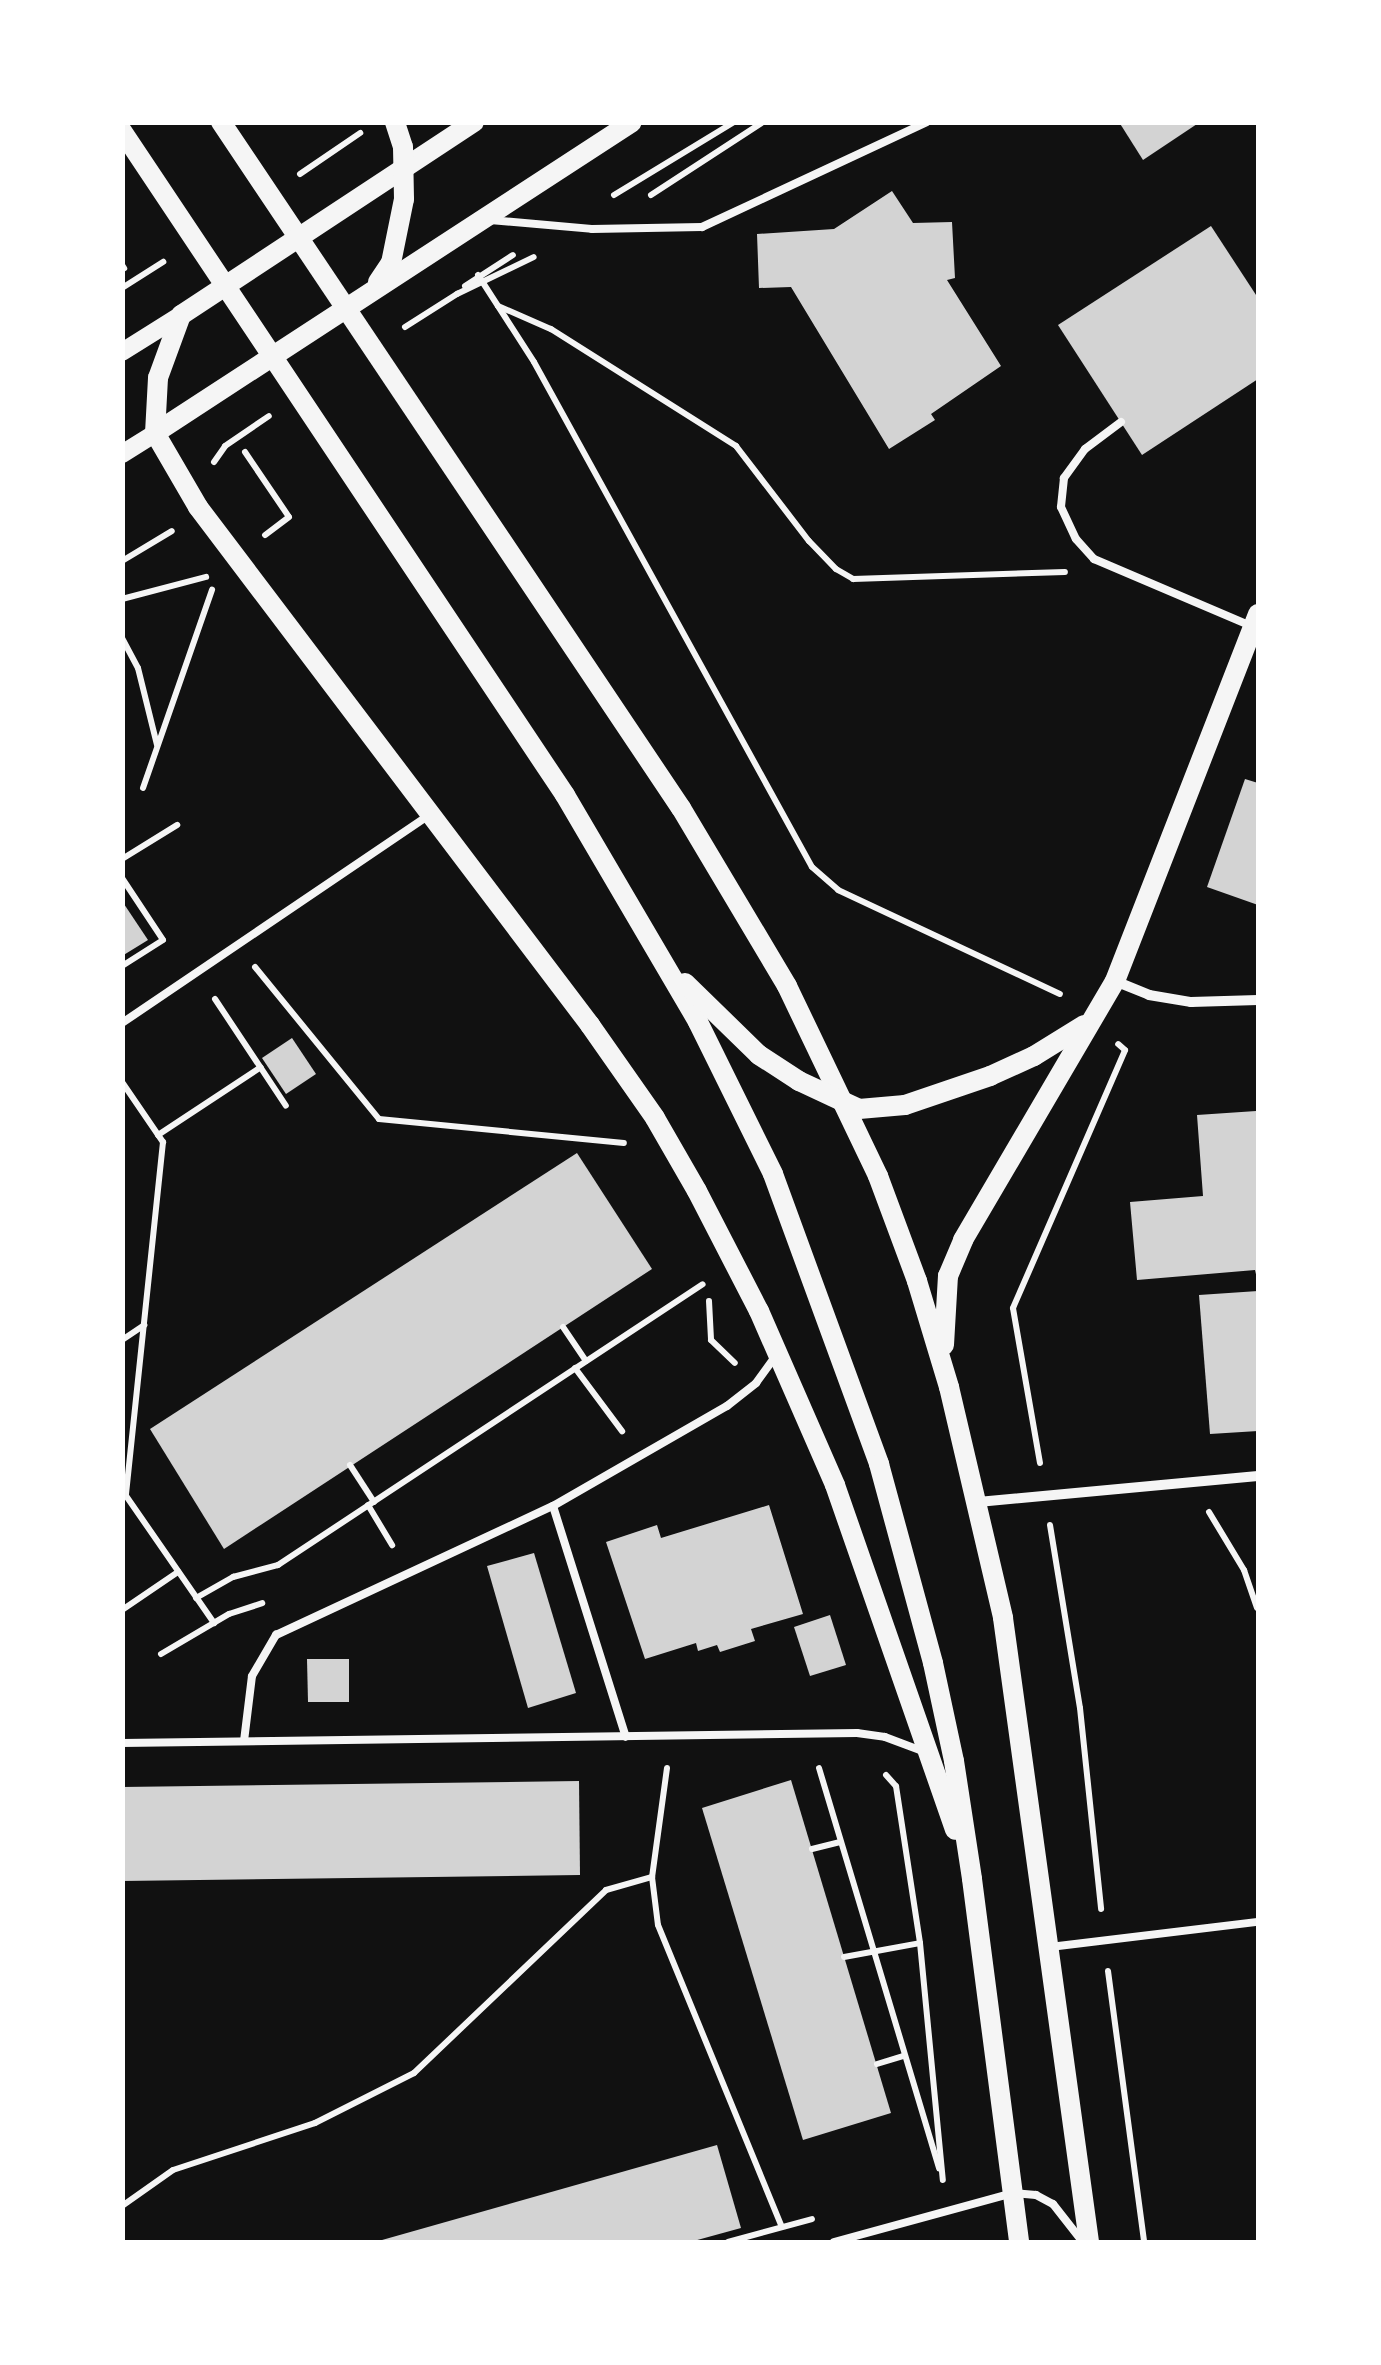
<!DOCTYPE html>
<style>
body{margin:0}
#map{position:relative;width:1381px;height:2365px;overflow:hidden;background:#111;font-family:Karla,sans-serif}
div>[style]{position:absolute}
.building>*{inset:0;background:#d3d3d3}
.path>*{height:6px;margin:-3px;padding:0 3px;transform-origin:3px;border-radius:3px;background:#f5f5f5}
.service>*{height:8px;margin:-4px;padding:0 4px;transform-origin:4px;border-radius:4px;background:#f5f5f5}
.minor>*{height:10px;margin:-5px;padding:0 5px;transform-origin:5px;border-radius:5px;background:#f5f5f5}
.tertiary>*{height:18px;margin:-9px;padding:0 9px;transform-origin:9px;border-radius:9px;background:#f5f5f5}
.secondary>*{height:20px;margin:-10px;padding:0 10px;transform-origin:10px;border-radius:10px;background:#f5f5f5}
span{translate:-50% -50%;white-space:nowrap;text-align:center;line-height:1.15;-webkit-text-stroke:9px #fff;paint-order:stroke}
.frame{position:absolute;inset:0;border:125px solid #fff;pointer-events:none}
</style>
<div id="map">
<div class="building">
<div style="clip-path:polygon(1119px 122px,1200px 122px,1143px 160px)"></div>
<div style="clip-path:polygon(892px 191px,913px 223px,952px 222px,955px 278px,947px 280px,1001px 366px,931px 414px,935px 420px,889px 449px,791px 287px,759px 288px,757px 234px,834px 229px)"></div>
<div style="clip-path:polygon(1211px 226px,1258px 298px,1258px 379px,1142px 455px,1058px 325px)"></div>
<div style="clip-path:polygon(1245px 779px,1258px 783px,1258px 905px,1207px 887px)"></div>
<div style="clip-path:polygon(122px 901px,148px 940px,122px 956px)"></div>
<div style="clip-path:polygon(292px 1038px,316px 1074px,286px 1094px,262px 1058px)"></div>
<div style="clip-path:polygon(1256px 1111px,1258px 1283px,1255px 1270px,1137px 1280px,1130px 1202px,1203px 1196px,1197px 1115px)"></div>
<div style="clip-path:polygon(577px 1153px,652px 1269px,224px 1549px,150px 1429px)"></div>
<div style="clip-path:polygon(1258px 1291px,1258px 1431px,1210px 1434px,1199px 1295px)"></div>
<div style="clip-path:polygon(769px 1505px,803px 1614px,751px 1629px,755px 1641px,720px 1652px,717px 1645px,698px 1651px,696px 1643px,645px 1659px,606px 1542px,657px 1525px,661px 1538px)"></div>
<div style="clip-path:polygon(534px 1553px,576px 1693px,528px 1708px,487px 1566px)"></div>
<div style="clip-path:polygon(830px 1615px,846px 1665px,810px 1676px,794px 1627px)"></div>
<div style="clip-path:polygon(307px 1659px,349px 1659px,349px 1702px,308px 1702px)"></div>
<div style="clip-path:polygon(791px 1780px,891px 2113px,803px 2140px,702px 1808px)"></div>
<div style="clip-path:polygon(579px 1781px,580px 1875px,122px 1881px,122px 1787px)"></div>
<div style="clip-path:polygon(717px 2145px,741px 2228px,690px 2242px,375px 2242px)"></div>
</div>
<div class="path">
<div style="left:300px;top:174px;width:73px;rotate:-34.3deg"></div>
<div style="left:614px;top:195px;width:140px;rotate:-31.3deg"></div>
<div style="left:651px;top:195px;width:134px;rotate:-33.1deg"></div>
<div style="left:122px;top:265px;width:4px;rotate:56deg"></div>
<div style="left:478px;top:275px;width:103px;rotate:57.2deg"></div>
<div style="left:534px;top:362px;width:576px;rotate:61.17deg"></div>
<div style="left:812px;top:867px;width:35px;rotate:41deg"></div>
<div style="left:838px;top:890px;width:245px;rotate:25.1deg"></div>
<div style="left:465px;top:286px;width:57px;rotate:-32.9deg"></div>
<div style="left:122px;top:288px;width:49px;rotate:-32.4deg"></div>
<div style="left:498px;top:306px;width:58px;rotate:23.5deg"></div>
<div style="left:551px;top:329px;width:219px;rotate:32.3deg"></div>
<div style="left:736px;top:446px;width:120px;rotate:52.5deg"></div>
<div style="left:809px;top:541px;width:39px;rotate:46deg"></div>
<div style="left:836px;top:569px;width:20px;rotate:30deg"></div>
<div style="left:853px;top:579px;width:212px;rotate:-1.9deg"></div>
<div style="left:405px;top:327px;width:62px;rotate:-32.4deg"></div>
<div style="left:457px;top:294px;width:85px;rotate:-25.7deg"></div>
<div style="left:245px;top:452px;width:78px;rotate:55.9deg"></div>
<div style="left:289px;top:517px;width:30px;rotate:143deg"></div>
<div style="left:214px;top:462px;width:19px;rotate:-55deg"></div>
<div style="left:225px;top:446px;width:53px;rotate:-34.3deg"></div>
<div style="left:122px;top:561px;width:58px;rotate:-31deg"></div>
<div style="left:122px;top:599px;width:87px;rotate:-14.7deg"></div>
<div style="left:122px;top:638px;width:34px;rotate:62deg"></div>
<div style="left:138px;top:668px;width:79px;rotate:76.1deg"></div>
<div style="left:143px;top:788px;width:210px;rotate:-70.8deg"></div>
<div style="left:122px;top:859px;width:65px;rotate:-31.7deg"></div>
<div style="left:122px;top:878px;width:74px;rotate:56.5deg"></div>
<div style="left:163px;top:940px;width:49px;rotate:147.6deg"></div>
<div style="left:255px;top:967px;width:196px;rotate:50.8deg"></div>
<div style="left:379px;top:1119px;width:246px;rotate:5.6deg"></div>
<div style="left:215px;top:999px;width:128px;rotate:56.4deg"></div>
<div style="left:122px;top:1082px;width:73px;rotate:55.7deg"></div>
<div style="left:163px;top:1142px;width:356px;rotate:96deg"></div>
<div style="left:158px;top:1135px;width:123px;rotate:-33.4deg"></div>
<div style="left:709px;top:1301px;width:39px;rotate:87deg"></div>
<div style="left:711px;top:1340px;width:33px;rotate:44deg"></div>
<div style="left:563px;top:1327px;width:41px;rotate:55.9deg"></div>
<div style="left:122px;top:1340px;width:27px;rotate:-34deg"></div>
<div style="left:575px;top:1368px;width:79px;rotate:53.3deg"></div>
<div style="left:1040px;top:1463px;width:157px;rotate:-99.9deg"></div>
<div style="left:1013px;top:1308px;width:281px;rotate:-66.5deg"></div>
<div style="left:1125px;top:1050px;width:9px;rotate:-139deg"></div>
<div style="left:350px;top:1465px;width:44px;rotate:57deg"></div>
<div style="left:122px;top:1490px;width:162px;rotate:55.3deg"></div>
<div style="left:368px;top:1505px;width:47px;rotate:59deg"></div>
<div style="left:1209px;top:1512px;width:68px;rotate:58.9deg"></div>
<div style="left:1244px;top:1570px;width:40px;rotate:71.1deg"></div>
<div style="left:1050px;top:1525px;width:185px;rotate:80.7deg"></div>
<div style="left:1080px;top:1708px;width:202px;rotate:84deg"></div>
<div style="left:196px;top:1598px;width:43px;rotate:-29.6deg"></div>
<div style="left:233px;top:1577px;width:47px;rotate:-14.9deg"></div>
<div style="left:278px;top:1565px;width:509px;rotate:-33.47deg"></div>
<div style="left:122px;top:1610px;width:68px;rotate:-34.2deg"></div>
<div style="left:161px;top:1654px;width:79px;rotate:-30.5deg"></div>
<div style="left:229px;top:1614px;width:35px;rotate:-18deg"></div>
<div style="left:667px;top:1768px;width:110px;rotate:97.8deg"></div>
<div style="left:652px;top:1877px;width:48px;rotate:82.9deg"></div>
<div style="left:658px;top:1925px;width:326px;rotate:67.7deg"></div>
<div style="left:819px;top:1768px;width:418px;rotate:73.3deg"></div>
<div style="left:886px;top:1775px;width:15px;rotate:48deg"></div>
<div style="left:896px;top:1786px;width:159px;rotate:81.3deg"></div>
<div style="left:920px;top:1943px;width:238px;rotate:84.5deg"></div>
<div style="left:812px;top:1849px;width:29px;rotate:-14deg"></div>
<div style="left:844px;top:1957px;width:77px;rotate:-10.4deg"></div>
<div style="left:1108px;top:1971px;width:273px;rotate:82.4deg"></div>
<div style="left:877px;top:2064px;width:27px;rotate:-17deg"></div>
<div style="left:122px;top:2206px;width:62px;rotate:-35.2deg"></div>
<div style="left:173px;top:2170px;width:150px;rotate:-18.3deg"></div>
<div style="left:315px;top:2123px;width:111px;rotate:-26.8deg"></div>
<div style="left:414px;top:2073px;width:265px;rotate:-43.6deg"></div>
<div style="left:606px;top:1890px;width:48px;rotate:-15.8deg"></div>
<div style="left:728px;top:2242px;width:87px;rotate:-15.3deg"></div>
</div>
<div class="service">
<div style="left:490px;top:220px;width:102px;rotate:5deg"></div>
<div style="left:592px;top:229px;width:110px;rotate:-1deg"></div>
<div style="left:702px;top:227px;width:248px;rotate:-25deg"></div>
<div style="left:1121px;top:422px;width:45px;rotate:143.1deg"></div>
<div style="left:1085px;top:449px;width:36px;rotate:126deg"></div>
<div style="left:1064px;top:478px;width:29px;rotate:96deg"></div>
<div style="left:1061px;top:507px;width:35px;rotate:65deg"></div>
<div style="left:1076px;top:539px;width:27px;rotate:48deg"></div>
<div style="left:1094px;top:559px;width:168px;rotate:23.1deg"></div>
<div style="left:122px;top:1023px;width:371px;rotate:-34.1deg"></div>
<div style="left:553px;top:1506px;width:242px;rotate:72.5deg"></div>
<div style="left:244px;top:1741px;width:65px;rotate:-83deg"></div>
<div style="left:252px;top:1676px;width:48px;rotate:-59.7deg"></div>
<div style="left:276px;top:1635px;width:306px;rotate:-25deg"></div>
<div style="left:553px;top:1506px;width:201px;rotate:-29.9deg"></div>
<div style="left:727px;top:1406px;width:37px;rotate:-38deg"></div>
<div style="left:756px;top:1383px;width:32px;rotate:-54deg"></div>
<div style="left:122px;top:1743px;width:735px;rotate:-0.78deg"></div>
<div style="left:857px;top:1733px;width:28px;rotate:8deg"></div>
<div style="left:885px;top:1737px;width:43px;rotate:20.6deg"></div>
<div style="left:1050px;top:1947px;width:209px;rotate:-6.9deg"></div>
<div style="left:834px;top:2242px;width:186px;rotate:-15.3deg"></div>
<div style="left:1013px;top:2193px;width:23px;rotate:5deg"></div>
<div style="left:1036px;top:2195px;width:19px;rotate:28deg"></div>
<div style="left:1053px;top:2204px;width:47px;rotate:51.9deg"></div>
</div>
<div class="minor">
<div style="left:1115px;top:981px;width:37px;rotate:22deg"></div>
<div style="left:1149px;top:995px;width:43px;rotate:9.5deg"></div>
<div style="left:1191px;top:1002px;width:67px;rotate:-1.7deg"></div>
<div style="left:978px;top:1502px;width:281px;rotate:-5.3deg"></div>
</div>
<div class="tertiary">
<div style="left:122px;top:352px;width:70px;rotate:-32.1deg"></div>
<div style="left:122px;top:454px;width:39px;rotate:-32deg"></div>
</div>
<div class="secondary">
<div style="left:221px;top:122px;width:826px;rotate:56.16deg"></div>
<div style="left:681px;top:808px;width:207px;rotate:59.2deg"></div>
<div style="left:787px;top:986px;width:211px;rotate:64.4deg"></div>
<div style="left:878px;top:1176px;width:112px;rotate:69.6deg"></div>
<div style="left:917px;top:1281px;width:111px;rotate:73.2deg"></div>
<div style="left:949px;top:1387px;width:237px;rotate:76.8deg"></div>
<div style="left:1003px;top:1618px;width:630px;rotate:82.15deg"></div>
<div style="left:474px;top:122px;width:351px;rotate:146.6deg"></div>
<div style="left:181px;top:315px;width:67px;rotate:110.1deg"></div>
<div style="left:158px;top:378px;width:55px;rotate:93.1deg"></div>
<div style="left:155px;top:433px;width:86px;rotate:59.8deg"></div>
<div style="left:198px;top:507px;width:650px;rotate:52.88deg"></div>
<div style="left:590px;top:1025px;width:113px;rotate:55deg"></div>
<div style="left:655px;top:1118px;width:84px;rotate:60.1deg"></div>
<div style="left:697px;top:1191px;width:135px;rotate:62.7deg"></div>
<div style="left:759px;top:1311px;width:190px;rotate:66.4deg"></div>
<div style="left:835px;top:1485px;width:365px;rotate:70.8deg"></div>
<div style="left:122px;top:131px;width:798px;rotate:56.29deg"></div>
<div style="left:565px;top:795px;width:263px;rotate:59.6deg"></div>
<div style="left:698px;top:1022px;width:169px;rotate:63.7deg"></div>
<div style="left:773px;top:1174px;width:309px;rotate:69.9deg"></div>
<div style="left:879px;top:1464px;width:206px;rotate:74.8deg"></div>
<div style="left:933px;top:1663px;width:100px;rotate:77.9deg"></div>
<div style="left:954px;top:1761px;width:119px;rotate:81.3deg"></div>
<div style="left:972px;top:1879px;width:366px;rotate:82.6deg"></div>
<div style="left:378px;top:282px;width:23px;rotate:-56deg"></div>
<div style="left:391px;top:263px;width:65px;rotate:-78.5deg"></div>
<div style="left:404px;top:199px;width:52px;rotate:-91.1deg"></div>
<div style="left:403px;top:147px;width:26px;rotate:-108deg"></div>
<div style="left:155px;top:433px;width:569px;rotate:-33.1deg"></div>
<div style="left:685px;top:983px;width:103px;rotate:44.2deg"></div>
<div style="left:759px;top:1055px;width:48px;rotate:33deg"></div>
<div style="left:799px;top:1081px;width:66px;rotate:25deg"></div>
<div style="left:859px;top:1109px;width:46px;rotate:-5deg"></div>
<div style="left:905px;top:1105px;width:90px;rotate:-18.8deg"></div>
<div style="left:990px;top:1076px;width:48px;rotate:-24.4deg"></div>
<div style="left:1034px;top:1056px;width:59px;rotate:-31.8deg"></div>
<div style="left:944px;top:1345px;width:69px;rotate:-86.7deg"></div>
<div style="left:948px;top:1276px;width:39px;rotate:-67deg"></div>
<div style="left:963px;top:1240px;width:300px;rotate:-59.6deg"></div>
<div style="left:1115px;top:981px;width:394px;rotate:-68.7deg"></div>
</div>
<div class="frame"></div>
</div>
